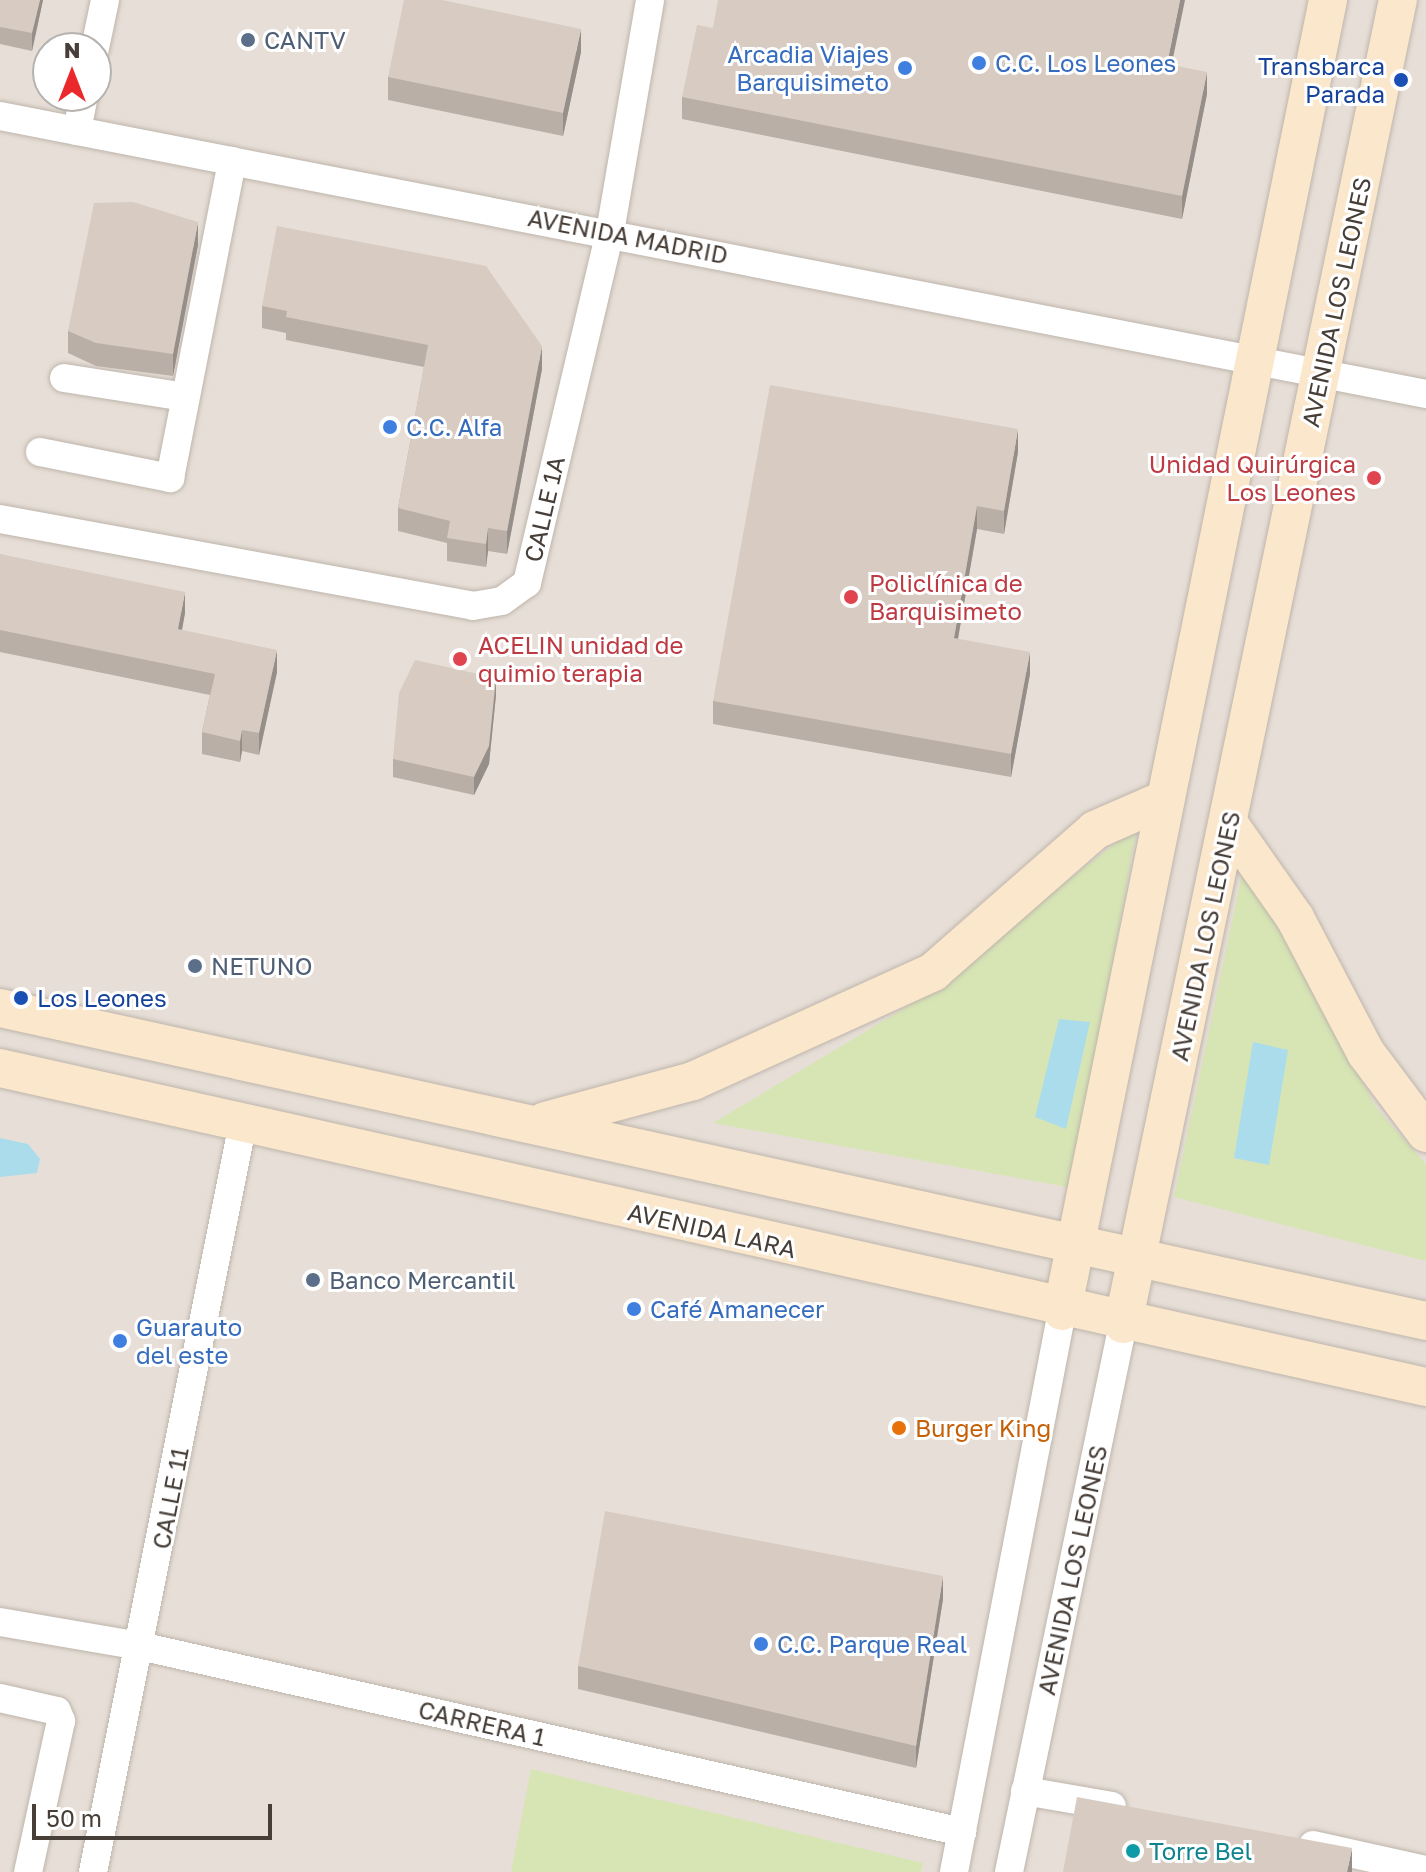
<!DOCTYPE html>
<meta charset="utf-8">
<style>
body{margin:0}
#map{position:relative;width:1426px;height:1872px;overflow:hidden;background:#f3eee9;font-family:"Golos Text",sans-serif}
div>[style]{position:absolute}
.residential>*{inset:0;background:#e7dfd7}
.green>*{inset:0;background:#d7e5b5}
.water>*{inset:0;background:#aadcec}
.roads{filter:drop-shadow(0 0 2px #beb5ac) drop-shadow(0 0 2px #beb5ac)}
.street>*{height:28px;margin:-14px;padding:0 14px;transform-origin:14px;border-radius:14px;background:#fff}
.secondary>*{height:38px;margin:-19px;padding:0 19px;transform-origin:19px;border-radius:19px;background:#fbe7cb}
.wall>*{inset:0;background:#b9afa7}
.shaded-wall>*{inset:0;background:#968e88}
.building>*{inset:0;background:#d7cbc2}
.dots>*{width:22px;height:22px;translate:-50% -50%;box-sizing:border-box;border:4px solid #fff;border-radius:50%}
span{translate:-50% -50%;white-space:nowrap;text-align:center;line-height:1.15;-webkit-text-stroke:6px #fff;paint-order:stroke}
.service-label{font-size:24px;color:#4e5e75}
.left{translate:0 -50%;text-align:left}
.shop-label{font-size:24px;color:#366cbe}
.right{translate:-100% -50%;text-align:right}
.transit-label{font-size:24px;color:#164399}
.street-label{font-size:24px;color:#473e38}
.health-label{font-size:24px;color:#be3a42}
.food-label{font-size:24px;color:#c56008}
.culture-label{font-size:24px;color:#0d838f}
.north{position:absolute;left:32px;top:32px;width:80px;height:80px;box-sizing:border-box;background:#fff;border:2px solid #b5b2af;border-radius:50%;rotate:0deg;font-size:22px;font-weight:700;line-height:32px;text-align:center;color:#473e38}
.north::after{content:'';display:block;margin:auto;width:28px;height:36px;background:#eb282c;clip-path:polygon(50% 0,100% 100%,50% 72%,0 100%)}
.scale{position:absolute;left:32px;top:1804px;width:240px;height:36px;box-sizing:border-box;border:4px solid #473e38;border-top:0;padding-left:10px;font-size:24px;line-height:28px;white-space:nowrap;color:#473e38;-webkit-text-stroke:6px #fff;paint-order:stroke}
</style>
<div id="map">
<div class="residential">
<div style="clip-path:polygon(evenodd,0 0,1426px 0,1426px 1872px,0 1872px,0 0,48px 48px,96px 48px,96px 96px,48px 96px,48px 48px)"></div>
</div>
<div class="green">
<div style="clip-path:polygon(1137px 826px,1073px 1188px,713px 1123px,908px 1006px)"></div>
<div style="clip-path:polygon(1244px 865px,1377px 1109px,1426px 1164px,1426px 1261px,1174px 1197px)"></div>
<div style="clip-path:polygon(531px 1769px,923px 1863px,921px 1872px,511px 1872px)"></div>
</div>
<div class="water">
<div style="clip-path:polygon(1059px 1019px,1090px 1022px,1066px 1129px,1035px 1117px)"></div>
<div style="clip-path:polygon(1253px 1042px,1288px 1050px,1269px 1165px,1234px 1158px)"></div>
<div style="clip-path:polygon(0 1138px,28px 1144px,40px 1159px,37px 1173px,0 1177px)"></div>
</div>
<div class="roads">
<div class="street">
<div style="left:95px;top:48px;width:49px;rotate:-78.2deg"></div>
<div style="left:0;top:116px;width:1453px;rotate:11.03deg"></div>
<div style="left:77px;top:131px;width:36px;rotate:-79deg"></div>
<div style="left:64px;top:378px;width:122px;rotate:8.9deg"></div>
<div style="left:40px;top:452px;width:133px;rotate:11.3deg"></div>
<div style="left:170px;top:478px;width:323px;rotate:-78.9deg"></div>
<div style="left:0;top:519px;width:481px;rotate:10.4deg"></div>
<div style="left:473px;top:606px;width:29px;rotate:-10deg"></div>
<div style="left:502px;top:601px;width:31px;rotate:-36deg"></div>
<div style="left:527px;top:583px;width:361px;rotate:-76.7deg"></div>
<div style="left:610px;top:232px;width:235px;rotate:-80.2deg"></div>
<div style="left:0;top:1622px;width:142px;rotate:9.7deg"></div>
<div style="left:140px;top:1646px;width:843px;rotate:12.75deg"></div>
<div style="left:0;top:1698px;width:58px;rotate:12.8deg"></div>
<div style="left:57px;top:1711px;width:11px;rotate:68deg"></div>
<div style="left:61px;top:1721px;width:155px;rotate:102.3deg"></div>
<div style="left:1025px;top:1791px;width:88px;rotate:9.8deg"></div>
<div style="left:1313px;top:1845px;width:116px;rotate:12.5deg"></div>
<div style="left:93px;top:1872px;width:764px;rotate:-78.68deg"></div>
<div style="left:954px;top:1872px;width:571px;rotate:-79.1deg"></div>
<div style="left:1009px;top:1872px;width:560px;rotate:-78.25deg"></div>
</div>
<div class="secondary">
<div style="left:1229px;top:824px;width:115px;rotate:54.9deg"></div>
<div style="left:1295px;top:918px;width:153px;rotate:62.3deg"></div>
<div style="left:1366px;top:1053px;width:100px;rotate:53.1deg"></div>
<div style="left:0;top:1008px;width:1460px;rotate:12.38deg"></div>
<div style="left:0;top:1068px;width:1461px;rotate:12.61deg"></div>
<div style="left:545px;top:1121px;width:153px;rotate:-15.1deg"></div>
<div style="left:693px;top:1081px;width:264px;rotate:-24.4deg"></div>
<div style="left:933px;top:972px;width:215px;rotate:-41.2deg"></div>
<div style="left:1095px;top:830px;width:72px;rotate:-23.7deg"></div>
<div style="left:1062px;top:1311px;width:1338px;rotate:-78.53deg"></div>
<div style="left:1123px;top:1324px;width:1352px;rotate:-78.27deg"></div>
</div>
</div>
<div class="wall">
<div style="clip-path:polygon(0 0,43px 0,32px 51px,0 44px)"></div>
<div style="clip-path:polygon(713px 28px,1172px 65px,1207px 94px,1182px 219px,682px 119px,682px 97px)"></div>
<div style="clip-path:polygon(581px 52px,563px 136px,388px 100px,388px 77px)"></div>
<div style="clip-path:polygon(198px 245px,173px 376px,96px 366px,68px 353px,68px 331px)"></div>
<div style="clip-path:polygon(486px 266px,542px 369px,507px 554px,488px 551px,486px 567px,447px 561px,447px 543px,398px 531px,398px 508px,424px 367px,286px 340px,286px 333px,262px 328px,262px 306px)"></div>
<div style="clip-path:polygon(1018px 452px,1004px 534px,977px 529px,958px 639px,1030px 674px,1011px 777px,713px 724px,713px 701px)"></div>
<div style="clip-path:polygon(0 554px,185px 613px,182px 630px,277px 672px,259px 755px,242px 751px,240px 762px,202px 754px,202px 732px,210px 695px,0 652px)"></div>
<div style="clip-path:polygon(496px 695px,489px 764px,474px 795px,393px 777px,393px 759px)"></div>
<div style="clip-path:polygon(943px 1599px,916px 1768px,578px 1689px,578px 1666px)"></div>
</div>
<div class="shaded-wall">
<div style="clip-path:polygon(40px 0,43px 0,32px 51px,32px 33px)"></div>
<div style="clip-path:polygon(1180px 0,1185px 0,1167px 87px,1167px 64px)"></div>
<div style="clip-path:polygon(581px 29px,581px 52px,563px 136px,563px 113px)"></div>
<div style="clip-path:polygon(1207px 72px,1207px 94px,1182px 219px,1182px 196px)"></div>
<div style="clip-path:polygon(198px 222px,198px 245px,173px 376px,173px 354px)"></div>
<div style="clip-path:polygon(542px 346px,542px 369px,507px 554px,507px 531px)"></div>
<div style="clip-path:polygon(1018px 429px,1018px 452px,1004px 534px,1004px 511px)"></div>
<div style="clip-path:polygon(977px 506px,977px 529px,954px 661px,954px 638px)"></div>
<div style="clip-path:polygon(488px 528px,488px 551px,486px 567px,486px 544px)"></div>
<div style="clip-path:polygon(185px 592px,185px 613px,178px 651px,178px 629px)"></div>
<div style="clip-path:polygon(277px 650px,277px 672px,259px 755px,259px 733px)"></div>
<div style="clip-path:polygon(1030px 652px,1030px 674px,1011px 777px,1011px 754px)"></div>
<div style="clip-path:polygon(496px 678px,496px 695px,489px 764px,474px 795px,474px 777px)"></div>
<div style="clip-path:polygon(242px 730px,242px 751px,240px 762px,240px 741px)"></div>
<div style="clip-path:polygon(943px 1576px,943px 1599px,916px 1768px,916px 1746px)"></div>
<div style="clip-path:polygon(1352px 1848px,1352px 1872px,1347px 1872px)"></div>
</div>
<div class="building">
<div style="clip-path:polygon(0 0,40px 0,32px 33px,0 27px)"></div>
<div style="clip-path:polygon(404px 0,442px 0,581px 29px,563px 113px,388px 77px)"></div>
<div style="clip-path:polygon(718px 0,1180px 0,1167px 64px,1207px 72px,1182px 196px,682px 97px,697px 25px,713px 28px)"></div>
<div style="clip-path:polygon(133px 202px,198px 222px,173px 354px,96px 343px,68px 331px,94px 203px)"></div>
<div style="clip-path:polygon(277px 226px,486px 266px,542px 346px,507px 531px,488px 528px,486px 544px,447px 538px,450px 521px,398px 508px,428px 345px,286px 317px,287px 311px,262px 306px)"></div>
<div style="clip-path:polygon(770px 385px,1018px 429px,1004px 511px,977px 506px,954px 638px,1030px 652px,1011px 754px,713px 701px)"></div>
<div style="clip-path:polygon(0 554px,185px 592px,178px 629px,277px 650px,259px 733px,242px 730px,240px 741px,202px 732px,215px 674px,0 630px)"></div>
<div style="clip-path:polygon(415px 660px,496px 678px,489px 746px,474px 777px,393px 759px,399px 693px)"></div>
<div style="clip-path:polygon(605px 1511px,943px 1576px,916px 1746px,578px 1666px)"></div>
<div style="clip-path:polygon(1077px 1797px,1352px 1848px,1347px 1872px,1063px 1872px)"></div>
</div>
<div class="dots">
<div style="left:248px;top:40px;background:#5c6f8a"></div>
<div style="left:979px;top:63px;background:#3f7fe0"></div>
<div style="left:905px;top:68px;background:#3f7fe0"></div>
<div style="left:1401px;top:80px;background:#1a4fb4"></div>
<div style="left:390px;top:427px;background:#3f7fe0"></div>
<div style="left:1374px;top:478px;background:#e0444e"></div>
<div style="left:851px;top:597px;background:#e0444e"></div>
<div style="left:460px;top:659px;background:#e0444e"></div>
<div style="left:195px;top:966px;background:#5c6f8a"></div>
<div style="left:21px;top:998px;background:#1a4fb4"></div>
<div style="left:313px;top:1280px;background:#5c6f8a"></div>
<div style="left:634px;top:1309px;background:#3f7fe0"></div>
<div style="left:120px;top:1341px;background:#3f7fe0"></div>
<div style="left:899px;top:1428px;background:#e8710a"></div>
<div style="left:761px;top:1644px;background:#3f7fe0"></div>
<div style="left:1133px;top:1851px;background:#0f9aa8"></div>
</div>
<div class="service-label">
<span class="left" style="left:264px;top:40px">CANTV</span>
<span class="left" style="left:211px;top:966px">NETUNO</span>
<span class="left" style="left:329px;top:1280px">Banco Mercantil</span>
</div>
<div class="shop-label">
<span class="right" style="left:889px;top:68px">Arcadia Viajes<br>Barquisimeto</span>
<span class="left" style="left:995px;top:63px">C.C. Los Leones</span>
<span class="left" style="left:406px;top:427px">C.C. Alfa</span>
<span class="left" style="left:650px;top:1309px">Café Amanecer</span>
<span class="left" style="left:136px;top:1341px">Guarauto<br>del este</span>
<span class="left" style="left:777px;top:1644px">C.C. Parque Real</span>
</div>
<div class="transit-label">
<span class="right" style="left:1385px;top:80px">Transbarca<br>Parada</span>
<span class="left" style="left:37px;top:998px">Los Leones</span>
</div>
<div class="street-label">
<span style="left:628px;top:236px;rotate:11deg">AVENIDA MADRID</span>
<span style="left:1336px;top:302px;rotate:-78deg">AVENIDA LOS LEONES</span>
<span style="left:544px;top:509px;rotate:-77deg">CALLE 1A</span>
<span style="left:1205px;top:936px;rotate:-78deg">AVENIDA LOS LEONES</span>
<span style="left:712px;top:1230px;rotate:13deg">AVENIDA LARA</span>
<span style="left:170px;top:1498px;rotate:-79deg">CALLE 11</span>
<span style="left:1072px;top:1570px;rotate:-78deg">AVENIDA LOS LEONES</span>
<span style="left:482px;top:1723px;rotate:13deg">CARRERA 1</span>
</div>
<div class="health-label">
<span class="right" style="left:1356px;top:478px">Unidad Quirúrgica<br>Los Leones</span>
<span class="left" style="left:869px;top:597px">Policlínica de<br>Barquisimeto</span>
<span class="left" style="left:478px;top:659px">ACELIN unidad de<br>quimio terapia</span>
</div>
<div class="food-label">
<span class="left" style="left:915px;top:1428px">Burger King</span>
</div>
<div class="culture-label">
<span class="left" style="left:1149px;top:1851px">Torre Bel</span>
</div>
<div class="north">N</div>
<div class="scale">50 m</div>
</div>
